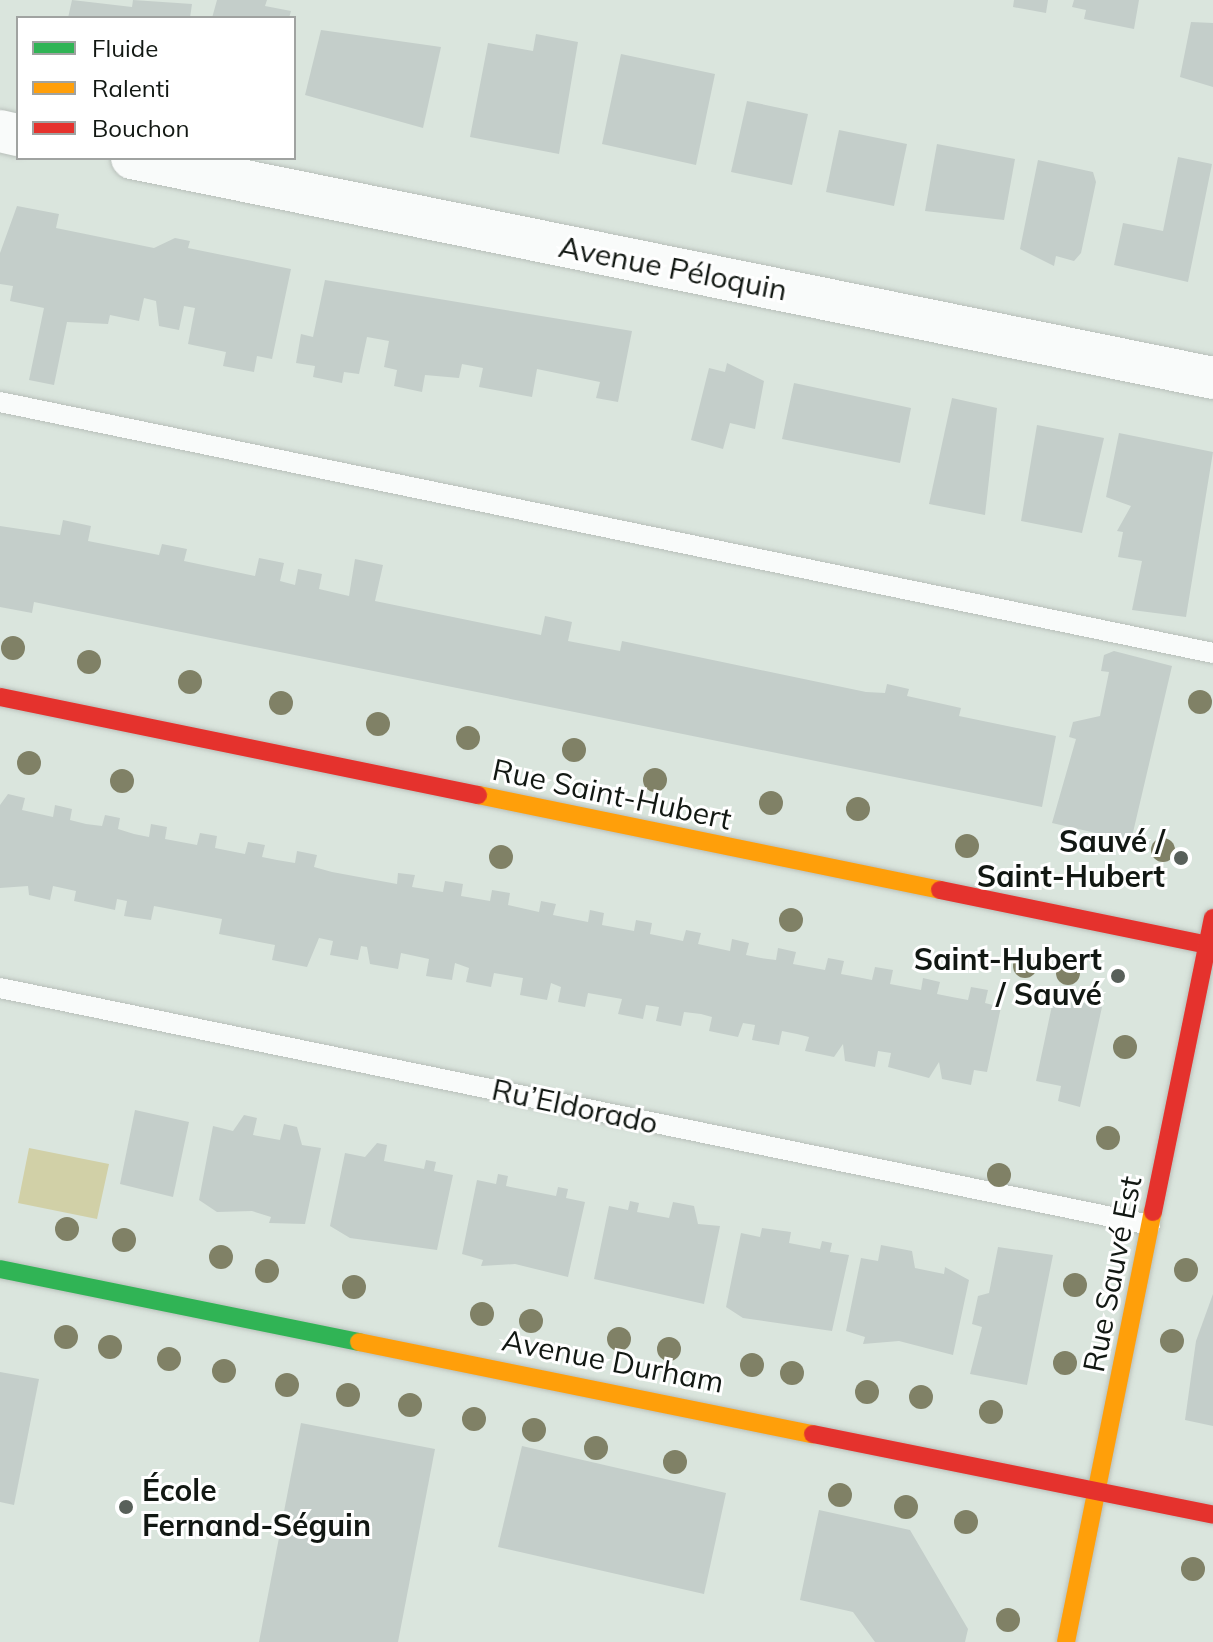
<!DOCTYPE html>
<meta charset="utf-8">
<style>
body{margin:0}
#map{position:relative;width:1213px;height:1642px;overflow:hidden;background:#dae5dd;font-family:Mulish,sans-serif}
div>[style]{position:absolute}
.green>*{inset:0;background:#d1d0a7}
.building>*{inset:0;background:#c4ceca}
.roads{filter:drop-shadow(0 0 2px #b8bfba) drop-shadow(0 0 2px #b8bfba)}
.lane>*{height:20px;margin:-10px;padding:0 10px;transform-origin:10px;border-radius:10px;background:#f9fbfa}
.street>*{height:42px;margin:-21px;padding:0 21px;transform-origin:21px;border-radius:21px;background:#f9fbfa}
.fast>*{height:18px;margin:-9px;padding:0 9px;transform-origin:9px;border-radius:9px;background:#30b455}
.slow>*{height:18px;margin:-9px;padding:0 9px;transform-origin:9px;border-radius:9px;background:#ff9f0a}
.jam>*{height:18px;margin:-9px;padding:0 9px;transform-origin:9px;border-radius:9px;background:#e5322d}
.trees>*{width:24px;height:24px;margin:-12px;border-radius:50%;background:#808166}
.dots>*{width:22px;height:22px;translate:-50% -50%;box-sizing:border-box;border:4px solid #fff;border-radius:50%}
span{translate:-50% -50%;white-space:nowrap;text-align:center;line-height:1.15;-webkit-text-stroke:6px #fff;paint-order:stroke}
.street-label{font-size:30px;color:#121813}
.poi-label{font-size:30px;color:#121813;font-weight:700}
.right{translate:-100% -50%;text-align:right}
.left{translate:0 -50%;text-align:left}
.legend{position:absolute;left:16px;top:16px;width:280px;height:144px;box-sizing:border-box;background:#fff;border:2px solid #a0a3a1;margin:0;padding:10px 14px;list-style:none;font-size:24px;color:#121813}
.legend li{display:flex;align-items:center;gap:16px;height:40px}
.legend b{width:40px;border:2px solid #a0a3a1}
</style>
<div id="map">
<div class="green">
<div style="clip-path:polygon(29px 1148px,109px 1164px,97px 1219px,18px 1203px)"></div>
</div>
<div class="building">
<div style="clip-path:polygon(72px 0,132px 7px,133px 0,192px 4px,190px 18px,68px 18px)"></div>
<div style="clip-path:polygon(217px 0,267px 0,265px 6px,291px 11px,289px 18px,212px 18px)"></div>
<div style="clip-path:polygon(1014px 0,1048px 0,1046px 13px,1013px 7px)"></div>
<div style="clip-path:polygon(1074px 0,1139px 0,1134px 29px,1084px 19px,1086px 10px,1072px 7px)"></div>
<div style="clip-path:polygon(1191px 22px,1213px 23px,1213px 87px,1180px 77px)"></div>
<div style="clip-path:polygon(321px 30px,441px 47px,423px 128px,305px 95px)"></div>
<div style="clip-path:polygon(536px 34px,578px 42px,559px 154px,470px 137px,488px 43px,533px 51px)"></div>
<div style="clip-path:polygon(621px 54px,715px 74px,696px 165px,602px 144px)"></div>
<div style="clip-path:polygon(747px 101px,808px 114px,792px 185px,731px 172px)"></div>
<div style="clip-path:polygon(839px 130px,907px 144px,894px 206px,826px 192px)"></div>
<div style="clip-path:polygon(937px 144px,1015px 159px,1004px 220px,925px 211px)"></div>
<div style="clip-path:polygon(1178px 157px,1212px 164px,1188px 282px,1114px 265px,1123px 223px,1163px 231px)"></div>
<div style="clip-path:polygon(1038px 160px,1093px 172px,1096px 182px,1081px 253px,1074px 261px,1056px 256px,1054px 266px,1020px 249px)"></div>
<div style="clip-path:polygon(17px 206px,59px 214px,56px 228px,154px 248px,175px 238px,190px 241px,188px 248px,291px 269px,272px 359px,257px 356px,254px 372px,223px 366px,226px 352px,188px 344px,195px 308px,184px 306px,179px 330px,159px 326px,156px 301px,144px 298px,139px 321px,110px 315px,108px 324px,67px 322px,54px 385px,29px 380px,44px 308px,10px 301px,13px 286px,0 284px,0 253px)"></div>
<div style="clip-path:polygon(325px 280px,632px 331px,618px 402px,596px 398px,600px 382px,537px 369px,532px 397px,479px 387px,483px 368px,462px 364px,459px 378px,425px 375px,422px 392px,394px 386px,397px 370px,384px 367px,389px 341px,367px 337px,359px 374px,344px 372px,342px 383px,313px 377px,315px 366px,296px 363px,301px 334px,313px 337px)"></div>
<div style="clip-path:polygon(727px 363px,764px 381px,755px 429px,730px 423px,723px 449px,691px 440px,709px 368px,725px 372px)"></div>
<div style="clip-path:polygon(794px 383px,911px 408px,900px 463px,782px 439px)"></div>
<div style="clip-path:polygon(952px 398px,997px 408px,985px 515px,929px 504px)"></div>
<div style="clip-path:polygon(1037px 425px,1104px 438px,1082px 533px,1021px 521px)"></div>
<div style="clip-path:polygon(1119px 433px,1213px 452px,1186px 617px,1132px 610px,1142px 561px,1118px 557px,1123px 532px,1117px 531px,1131px 506px,1106px 497px)"></div>
<div style="clip-path:polygon(63px 520px,91px 526px,88px 541px,159px 555px,162px 544px,187px 549px,184px 561px,255px 576px,259px 558px,284px 563px,280px 581px,295px 585px,298px 569px,322px 574px,319px 589px,349px 596px,355px 559px,383px 565px,375px 601px,541px 635px,545px 616px,572px 622px,568px 641px,620px 651px,622px 641px,866px 692px,885px 693px,887px 684px,909px 689px,907px 696px,961px 708px,959px 716px,1056px 736px,1042px 807px,34px 602px,32px 613px,0 607px,0 526px,60px 535px)"></div>
<div style="clip-path:polygon(1114px 651px,1172px 666px,1131px 841px,1052px 823px,1076px 739px,1069px 737px,1073px 722px,1100px 716px,1109px 672px,1101px 671px,1104px 655px)"></div>
<div style="clip-path:polygon(8px 794px,25px 798px,22px 810px,53px 817px,55px 805px,72px 809px,70px 820px,86px 824px,102px 826px,105px 815px,120px 818px,118px 829px,134px 834px,149px 837px,151px 824px,167px 827px,165px 839px,197px 845px,200px 833px,217px 836px,215px 848px,245px 854px,248px 842px,265px 845px,262px 857px,277px 860px,295px 863px,297px 851px,317px 855px,314px 867px,332px 872px,397px 884px,398px 873px,415px 875px,412px 887px,443px 892px,445px 881px,463px 884px,461px 896px,490px 901px,492px 890px,510px 893px,508px 905px,539px 912px,541px 901px,556px 904px,553px 915px,588px 922px,590px 910px,604px 913px,602px 925px,634px 931px,636px 920px,652px 923px,650px 934px,683px 941px,686px 930px,701px 933px,698px 944px,730px 951px,732px 939px,749px 943px,746px 955px,761px 958px,776px 960px,778px 948px,796px 952px,793px 964px,825px 970px,828px 958px,844px 961px,841px 974px,857px 977px,872px 980px,875px 967px,893px 970px,890px 984px,921px 990px,923px 978px,940px 982px,937px 994px,952px 997px,968px 1000px,971px 987px,988px 990px,985px 1003px,1001px 1007px,987px 1072px,974px 1070px,971px 1085px,942px 1079px,939px 1062px,929px 1078px,888px 1067px,891px 1053px,878px 1051px,875px 1067px,845px 1061px,843px 1044px,834px 1057px,805px 1051px,809px 1037px,797px 1034px,782px 1031px,779px 1045px,752px 1040px,755px 1025px,743px 1023px,738px 1037px,709px 1031px,712px 1017px,701px 1014px,684px 1012px,681px 1026px,656px 1021px,659px 1007px,646px 1005px,643px 1019px,618px 1014px,622px 999px,588px 993px,585px 1007px,558px 1002px,561px 987px,551px 983px,547px 1000px,520px 995px,523px 978px,494px 973px,491px 987px,466px 982px,469px 968px,455px 963px,452px 980px,426px 976px,429px 959px,401px 953px,398px 969px,370px 964px,367px 947px,361px 946px,358px 960px,330px 955px,333px 941px,319px 938px,307px 967px,272px 960px,275px 945px,219px 934px,222px 919px,154px 906px,151px 920px,124px 916px,127px 901px,117px 899px,115px 910px,74px 901px,76px 891px,53px 886px,50px 900px,29px 895px,28px 886px,0 888px,0 805px)"></div>
<div style="clip-path:polygon(1054px 996px,1102px 1007px,1080px 1107px,1058px 1101px,1061px 1086px,1036px 1081px)"></div>
<div style="clip-path:polygon(135px 1110px,189px 1122px,173px 1197px,120px 1184px)"></div>
<div style="clip-path:polygon(244px 1115px,257px 1118px,253px 1135px,280px 1140px,284px 1124px,297px 1127px,302px 1145px,321px 1148px,305px 1224px,269px 1223px,271px 1217px,252px 1211px,217px 1212px,199px 1200px,213px 1126px,233px 1131px)"></div>
<div style="clip-path:polygon(377px 1143px,387px 1145px,384px 1161px,424px 1169px,426px 1160px,436px 1162px,434px 1171px,453px 1175px,437px 1250px,350px 1238px,330px 1226px,345px 1153px,365px 1157px)"></div>
<div style="clip-path:polygon(498px 1174px,508px 1176px,506px 1186px,556px 1196px,558px 1187px,568px 1189px,566px 1198px,585px 1202px,568px 1277px,515px 1264px,481px 1266px,483px 1260px,462px 1254px,477px 1180px,496px 1184px)"></div>
<div style="clip-path:polygon(630px 1201px,639px 1203px,637px 1212px,669px 1218px,673px 1202px,694px 1206px,698px 1224px,720px 1226px,704px 1304px,594px 1279px,609px 1206px,628px 1210px)"></div>
<div style="clip-path:polygon(762px 1228px,791px 1232px,789px 1243px,820px 1249px,822px 1241px,832px 1243px,830px 1252px,849px 1255px,832px 1331px,743px 1318px,726px 1307px,741px 1233px,760px 1237px)"></div>
<div style="clip-path:polygon(881px 1245px,912px 1251px,915px 1268px,944px 1274px,945px 1267px,969px 1280px,953px 1355px,899px 1341px,863px 1344px,865px 1337px,846px 1331px,861px 1258px,878px 1261px)"></div>
<div style="clip-path:polygon(998px 1247px,1053px 1255px,1027px 1385px,970px 1374px,982px 1327px,972px 1324px,978px 1296px,989px 1293px)"></div>
<div style="clip-path:polygon(1213px 1294px,1213px 1426px,1185px 1420px,1196px 1341px)"></div>
<div style="clip-path:polygon(0 1372px,39px 1379px,14px 1505px,0 1502px)"></div>
<div style="clip-path:polygon(301px 1423px,435px 1449px,398px 1642px,259px 1642px)"></div>
<div style="clip-path:polygon(522px 1446px,726px 1493px,704px 1594px,498px 1547px)"></div>
<div style="clip-path:polygon(819px 1510px,910px 1530px,968px 1629px,965px 1642px,875px 1642px,853px 1612px,800px 1600px)"></div>
</div>
<div class="roads">
<div class="lane">
<div style="left:0;top:402px;width:1239px;rotate:11.69deg"></div>
<div style="left:0;top:988px;width:1174px;rotate:11.64deg"></div>
</div>
<div class="street">
<div style="left:0;top:131px;width:18px;rotate:13deg"></div>
<div style="left:132px;top:158px;width:1103px;rotate:11.5deg"></div>
</div>
<div class="fast">
<div style="left:0;top:1269px;width:366px;rotate:11.5deg"></div>
</div>
<div class="slow">
<div style="left:478px;top:795px;width:472px;rotate:11.6deg"></div>
<div style="left:359px;top:1342px;width:463px;rotate:11.5deg"></div>
<div style="left:1066px;top:1642px;width:439px;rotate:-78.6deg"></div>
</div>
<div class="jam">
<div style="left:0;top:697px;width:488px;rotate:11.6deg"></div>
<div style="left:940px;top:890px;width:279px;rotate:11.6deg"></div>
<div style="left:1153px;top:1212px;width:300px;rotate:-78.5deg"></div>
<div style="left:813px;top:1434px;width:408px;rotate:11.4deg"></div>
</div>
</div>
<div class="trees">
<div style="left:13px;top:648px"></div>
<div style="left:89px;top:662px"></div>
<div style="left:190px;top:682px"></div>
<div style="left:1200px;top:702px"></div>
<div style="left:281px;top:703px"></div>
<div style="left:378px;top:724px"></div>
<div style="left:468px;top:738px"></div>
<div style="left:574px;top:750px"></div>
<div style="left:29px;top:763px"></div>
<div style="left:655px;top:780px"></div>
<div style="left:122px;top:781px"></div>
<div style="left:771px;top:803px"></div>
<div style="left:858px;top:809px"></div>
<div style="left:967px;top:846px"></div>
<div style="left:1163px;top:850px"></div>
<div style="left:501px;top:857px"></div>
<div style="left:791px;top:920px"></div>
<div style="left:1025px;top:966px"></div>
<div style="left:1068px;top:973px"></div>
<div style="left:1125px;top:1047px"></div>
<div style="left:1108px;top:1138px"></div>
<div style="left:999px;top:1175px"></div>
<div style="left:67px;top:1229px"></div>
<div style="left:124px;top:1240px"></div>
<div style="left:221px;top:1257px"></div>
<div style="left:1186px;top:1270px"></div>
<div style="left:267px;top:1271px"></div>
<div style="left:1075px;top:1285px"></div>
<div style="left:354px;top:1287px"></div>
<div style="left:482px;top:1314px"></div>
<div style="left:531px;top:1321px"></div>
<div style="left:66px;top:1337px"></div>
<div style="left:619px;top:1339px"></div>
<div style="left:1172px;top:1341px"></div>
<div style="left:110px;top:1347px"></div>
<div style="left:669px;top:1349px"></div>
<div style="left:169px;top:1359px"></div>
<div style="left:1065px;top:1363px"></div>
<div style="left:752px;top:1365px"></div>
<div style="left:224px;top:1371px"></div>
<div style="left:792px;top:1373px"></div>
<div style="left:287px;top:1385px"></div>
<div style="left:867px;top:1392px"></div>
<div style="left:348px;top:1395px"></div>
<div style="left:921px;top:1397px"></div>
<div style="left:410px;top:1405px"></div>
<div style="left:991px;top:1412px"></div>
<div style="left:474px;top:1419px"></div>
<div style="left:534px;top:1430px"></div>
<div style="left:596px;top:1448px"></div>
<div style="left:675px;top:1462px"></div>
<div style="left:840px;top:1495px"></div>
<div style="left:906px;top:1507px"></div>
<div style="left:966px;top:1522px"></div>
<div style="left:1193px;top:1569px"></div>
<div style="left:1008px;top:1620px"></div>
</div>
<div class="dots">
<div style="left:1181px;top:858px;background:#58605a"></div>
<div style="left:1118px;top:976px;background:#58605a"></div>
<div style="left:126px;top:1507px;background:#58605a"></div>
</div>
<div class="street-label">
<span style="left:673px;top:268px;rotate:11deg">Avenue Péloquin</span>
<span style="left:612px;top:794px;rotate:12deg">Rue Saint-Hubert</span>
<span style="left:575px;top:1106px;rotate:12deg">Ru’Eldorado</span>
<span style="left:1112px;top:1274px;rotate:-79deg">Rue Sauvé Est</span>
<span style="left:613px;top:1361px;rotate:11deg">Avenue Durham</span>
</div>
<div class="poi-label">
<span class="right" style="left:1165px;top:858px">Sauvé /<br>Saint-Hubert</span>
<span class="right" style="left:1102px;top:976px">Saint-Hubert<br>/ Sauvé</span>
<span class="left" style="left:142px;top:1507px">École<br>Fernand-Séguin</span>
</div>
<ul class="legend">
<li><b style="height:10px;background:#30b455"></b>Fluide</li>
<li><b style="height:10px;background:#ff9f0a"></b>Ralenti</li>
<li><b style="height:10px;background:#e5322d"></b>Bouchon</li>
</ul>
</div>
